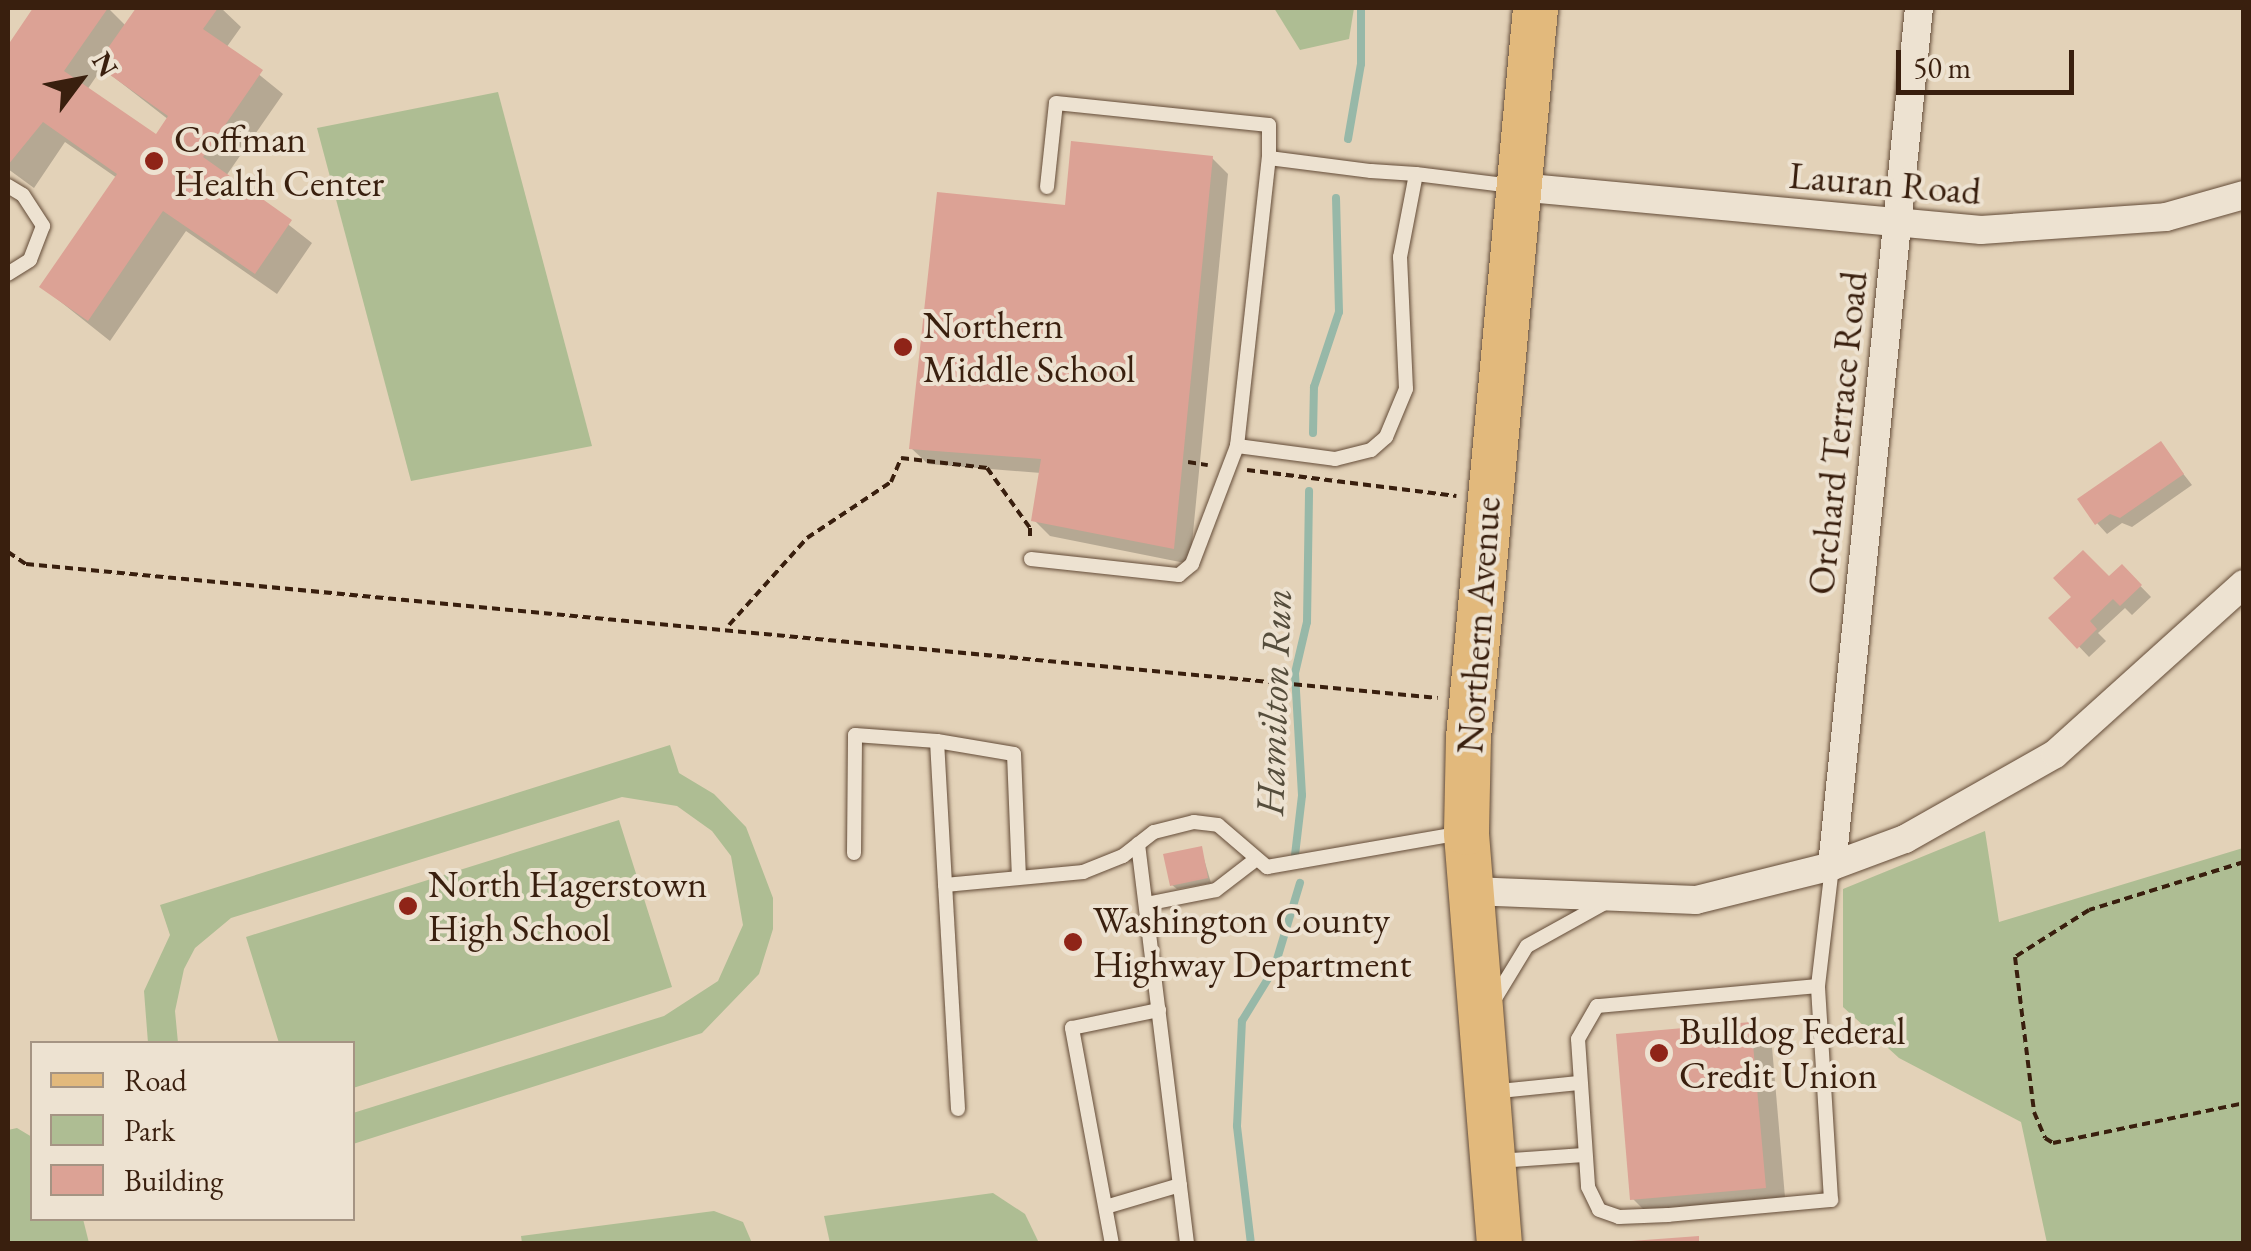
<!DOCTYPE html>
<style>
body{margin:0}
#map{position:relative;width:2251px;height:1251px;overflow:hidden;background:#e3d2b8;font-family:"EB Garamond",serif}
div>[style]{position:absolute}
.green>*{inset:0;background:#aebd93}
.shadow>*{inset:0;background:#0003}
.stream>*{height:8px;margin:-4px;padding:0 4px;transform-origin:4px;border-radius:4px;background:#97b8a8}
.building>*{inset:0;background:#dca295}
.path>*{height:4px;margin-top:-2px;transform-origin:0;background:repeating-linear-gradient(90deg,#391f0e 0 8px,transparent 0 13px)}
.roads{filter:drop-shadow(0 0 2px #644c38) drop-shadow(0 0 2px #644c38)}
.lane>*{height:14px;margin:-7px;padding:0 7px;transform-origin:7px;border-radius:7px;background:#ede2d1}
.street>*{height:28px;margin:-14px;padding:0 14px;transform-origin:14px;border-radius:14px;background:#ede2d1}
.primary>*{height:45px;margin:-22.5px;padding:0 22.5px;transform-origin:22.5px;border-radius:22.5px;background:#e2b97c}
.dots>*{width:28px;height:28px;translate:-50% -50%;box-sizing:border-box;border:5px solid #ede2d1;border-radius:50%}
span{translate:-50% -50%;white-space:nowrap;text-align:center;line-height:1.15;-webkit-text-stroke:8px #ede2d1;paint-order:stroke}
.poi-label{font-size:38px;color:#391f0e}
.left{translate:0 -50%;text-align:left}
.street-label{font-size:38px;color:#391f0e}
.water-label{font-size:40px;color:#554d3c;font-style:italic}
.frame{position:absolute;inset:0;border:10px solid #391f0e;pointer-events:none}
.legend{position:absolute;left:30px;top:1041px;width:325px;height:180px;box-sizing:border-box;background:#ede2d1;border:2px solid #a59483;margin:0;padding:12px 18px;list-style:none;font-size:30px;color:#391f0e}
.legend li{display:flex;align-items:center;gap:20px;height:50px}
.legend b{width:50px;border:2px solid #a59483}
.north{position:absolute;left:30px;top:30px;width:100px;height:100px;-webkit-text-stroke:8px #ede2d1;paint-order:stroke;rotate:58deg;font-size:28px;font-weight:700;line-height:40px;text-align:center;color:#391f0e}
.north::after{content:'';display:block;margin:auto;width:35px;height:45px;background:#391f0e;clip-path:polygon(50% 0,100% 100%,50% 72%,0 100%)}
.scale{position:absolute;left:1896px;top:50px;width:178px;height:45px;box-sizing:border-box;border:5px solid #391f0e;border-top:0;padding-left:12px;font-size:30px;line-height:35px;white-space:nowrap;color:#391f0e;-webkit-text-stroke:8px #ede2d1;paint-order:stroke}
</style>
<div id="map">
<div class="green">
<div style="clip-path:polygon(1274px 8px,1354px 8px,1349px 39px,1300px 50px)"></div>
<div style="clip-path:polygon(498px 92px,592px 446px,411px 481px,317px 128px)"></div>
<div style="clip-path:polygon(670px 745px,679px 773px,714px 794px,746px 827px,773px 898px,773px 929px,759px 974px,702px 1033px,353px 1144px,353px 1113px,664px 1016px,718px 981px,743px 925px,731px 856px,712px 831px,677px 806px,622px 797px,231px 918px,195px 948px,184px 969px,175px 1011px,178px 1043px,148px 1043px,144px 991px,170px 935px,160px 905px)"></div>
<div style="clip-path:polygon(619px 820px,672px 987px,353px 1088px,352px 1044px,279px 1043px,246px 937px)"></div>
<div style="clip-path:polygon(1985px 831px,1999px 922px,2243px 848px,2243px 1243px,2047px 1243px,2021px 1122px,1899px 1058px,1843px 1007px,1843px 889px)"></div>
<div style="clip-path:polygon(17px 1128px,32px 1137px,32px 1218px,83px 1219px,89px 1243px,8px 1243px,8px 1130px)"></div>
<div style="clip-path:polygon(993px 1193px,1025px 1214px,1039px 1243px,830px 1243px,824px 1216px)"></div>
<div style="clip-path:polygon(714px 1211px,743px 1222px,752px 1243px,522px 1243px,521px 1236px)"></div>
</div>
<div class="shadow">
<div style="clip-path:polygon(evenodd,36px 8px,108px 8px,126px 26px,139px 8px,221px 8px,241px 27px,226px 48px,283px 94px,226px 176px,312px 243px,277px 294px,186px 231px,110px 341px,42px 287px,117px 178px,65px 142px,34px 188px,8px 169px,8px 49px,36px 8px,102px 68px,169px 120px,157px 138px,87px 90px,102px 68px)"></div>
<div style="clip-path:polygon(1212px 158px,1228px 174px,1190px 564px,1050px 536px,1034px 520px,1041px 473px,928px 464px,911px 448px,1067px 208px)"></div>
<div style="clip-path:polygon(2160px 444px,2192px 485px,2132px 527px,2122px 523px,2107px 534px,2097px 523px)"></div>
<div style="clip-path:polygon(2122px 567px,2151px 597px,2132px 615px,2125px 608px,2098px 633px,2106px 641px,2089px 657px,2052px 618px)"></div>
<div style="clip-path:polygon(1201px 849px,1211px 883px,1177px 889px,1172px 885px)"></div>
<div style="clip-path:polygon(1750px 1025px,1772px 1047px,1786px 1209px,1654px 1220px,1633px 1199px)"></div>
</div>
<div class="stream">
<div style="left:1348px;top:139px;width:76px;rotate:-80.2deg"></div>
<div style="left:1361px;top:64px;width:56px;rotate:-90deg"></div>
<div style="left:1313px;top:433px;width:46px;rotate:-88.8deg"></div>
<div style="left:1314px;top:387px;width:79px;rotate:-71.6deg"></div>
<div style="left:1339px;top:312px;width:114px;rotate:-91.5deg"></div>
<div style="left:1295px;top:855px;width:60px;rotate:-83.3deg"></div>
<div style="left:1302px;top:795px;width:122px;rotate:-93.3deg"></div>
<div style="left:1295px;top:673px;width:52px;rotate:-76.8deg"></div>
<div style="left:1307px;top:622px;width:131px;rotate:-89.1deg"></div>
<div style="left:1251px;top:1244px;width:119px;rotate:-96.8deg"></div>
<div style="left:1237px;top:1126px;width:105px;rotate:-87.3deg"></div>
<div style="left:1242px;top:1021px;width:61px;rotate:-58.4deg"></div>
<div style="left:1274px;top:969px;width:90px;rotate:-73.2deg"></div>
</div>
<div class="building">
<div style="clip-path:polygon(33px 8px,108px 8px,64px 71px,156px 134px,168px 116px,96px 65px,136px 8px,218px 8px,203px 29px,263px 70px,203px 157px,292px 220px,255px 274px,163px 211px,88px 321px,39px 287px,117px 174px,43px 122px,8px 165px,8px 45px)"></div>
<div style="clip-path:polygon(1071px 141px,1213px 156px,1174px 549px,1031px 521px,1041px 459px,909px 449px,937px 192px,1065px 205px)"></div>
<div style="clip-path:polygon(2161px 441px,2184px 474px,2120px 518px,2110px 514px,2095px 525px,2077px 499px)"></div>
<div style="clip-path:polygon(2083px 550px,2109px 576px,2122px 564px,2142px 585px,2120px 606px,2113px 599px,2090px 621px,2097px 629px,2077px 649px,2048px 618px,2071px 597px,2053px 578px)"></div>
<div style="clip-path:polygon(1202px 846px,1208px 878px,1170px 886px,1163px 854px)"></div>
<div style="clip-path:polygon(1751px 1022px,1766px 1188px,1630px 1200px,1616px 1034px)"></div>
<div style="clip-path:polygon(1699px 1236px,1699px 1244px,1631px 1244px,1631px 1241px)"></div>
</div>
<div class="path">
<div style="left:1188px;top:462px;width:20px;rotate:9deg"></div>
<div style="left:1247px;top:470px;width:211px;rotate:7.1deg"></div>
<div style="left:8px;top:552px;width:22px;rotate:34deg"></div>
<div style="left:26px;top:564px;width:1418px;rotate:5.42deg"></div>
<div style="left:729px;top:625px;width:117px;rotate:-48.1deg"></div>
<div style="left:807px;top:538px;width:101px;rotate:-33.7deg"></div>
<div style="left:891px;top:482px;width:26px;rotate:-67deg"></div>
<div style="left:901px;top:458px;width:87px;rotate:6.6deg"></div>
<div style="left:987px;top:468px;width:74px;rotate:54.4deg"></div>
<div style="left:1030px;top:528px;width:11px;rotate:90deg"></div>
<div style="left:2244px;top:862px;width:162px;rotate:162.8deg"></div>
<div style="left:2089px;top:910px;width:88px;rotate:147.6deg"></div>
<div style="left:2015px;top:957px;width:156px;rotate:83deg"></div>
<div style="left:2034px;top:1112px;width:28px;rotate:67deg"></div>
<div style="left:2045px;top:1138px;width:9px;rotate:32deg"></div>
<div style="left:2053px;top:1143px;width:195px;rotate:-11.8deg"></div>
</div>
<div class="roads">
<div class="lane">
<div style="left:1416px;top:174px;width:85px;rotate:100.9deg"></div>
<div style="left:1400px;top:257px;width:132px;rotate:87.4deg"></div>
<div style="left:1406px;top:389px;width:52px;rotate:112.6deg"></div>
<div style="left:1386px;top:437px;width:20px;rotate:139deg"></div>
<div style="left:1371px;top:450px;width:37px;rotate:166deg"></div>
<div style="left:1335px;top:459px;width:99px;rotate:-172.4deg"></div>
<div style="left:1237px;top:446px;width:290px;rotate:-83.7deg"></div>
<div style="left:1269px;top:158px;width:103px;rotate:7.3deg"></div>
<div style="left:1371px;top:171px;width:45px;rotate:3.8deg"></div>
<div style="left:1416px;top:174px;width:97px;rotate:7.1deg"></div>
<div style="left:8px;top:186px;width:17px;rotate:31deg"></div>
<div style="left:23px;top:195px;width:37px;rotate:57deg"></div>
<div style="left:43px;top:226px;width:36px;rotate:111deg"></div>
<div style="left:30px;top:260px;width:26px;rotate:148deg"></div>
<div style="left:1047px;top:187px;width:84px;rotate:-83.9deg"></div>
<div style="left:1056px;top:103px;width:214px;rotate:5.9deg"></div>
<div style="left:1269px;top:125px;width:33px;rotate:90deg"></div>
<div style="left:1031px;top:559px;width:149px;rotate:6.2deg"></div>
<div style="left:1179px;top:575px;width:17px;rotate:-40deg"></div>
<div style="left:1192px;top:564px;width:126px;rotate:-69.1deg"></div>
<div style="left:937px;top:741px;width:78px;rotate:9.6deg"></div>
<div style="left:1014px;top:754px;width:122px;rotate:87.7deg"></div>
<div style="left:1138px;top:844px;width:403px;rotate:83deg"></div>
<div style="left:854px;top:853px;width:118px;rotate:-89.5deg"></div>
<div style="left:855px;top:735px;width:82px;rotate:4.2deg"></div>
<div style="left:937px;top:741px;width:144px;rotate:86.8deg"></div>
<div style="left:1146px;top:904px;width:71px;rotate:-11.3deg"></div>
<div style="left:1216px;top:890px;width:49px;rotate:-37.6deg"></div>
<div style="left:1818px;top:986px;width:222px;rotate:174.8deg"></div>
<div style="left:1597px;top:1006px;width:38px;rotate:120deg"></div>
<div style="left:1578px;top:1039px;width:148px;rotate:86.1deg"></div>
<div style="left:1588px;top:1187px;width:25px;rotate:64deg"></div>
<div style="left:1599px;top:1210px;width:21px;rotate:19deg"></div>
<div style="left:1619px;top:1217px;width:49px;rotate:-2.3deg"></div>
<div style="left:1668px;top:1215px;width:164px;rotate:-5.3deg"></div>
<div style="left:1831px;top:1200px;width:214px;rotate:-93.5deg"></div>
<div style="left:1818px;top:986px;width:121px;rotate:-83.3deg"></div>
<div style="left:1494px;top:1000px;width:63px;rotate:-58.6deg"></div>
<div style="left:1527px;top:946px;width:89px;rotate:-28.9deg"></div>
<div style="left:1490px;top:1092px;width:89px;rotate:-5.8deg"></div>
<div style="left:958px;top:1109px;width:224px;rotate:-93.3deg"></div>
<div style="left:945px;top:885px;width:139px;rotate:-5.4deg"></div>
<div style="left:1083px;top:872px;width:43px;rotate:-21.8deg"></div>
<div style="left:1123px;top:856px;width:39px;rotate:-38deg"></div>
<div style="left:1154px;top:832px;width:41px;rotate:-14deg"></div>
<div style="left:1194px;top:822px;width:24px;rotate:7deg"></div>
<div style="left:1218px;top:825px;width:65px;rotate:40.6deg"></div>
<div style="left:1267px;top:867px;width:197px;rotate:-9.9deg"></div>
<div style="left:1498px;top:1161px;width:86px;rotate:-4deg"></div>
<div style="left:1109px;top:1206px;width:74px;rotate:-16.5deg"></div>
<div style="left:1112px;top:1244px;width:220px;rotate:-100.5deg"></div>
<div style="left:1072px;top:1028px;width:89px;rotate:-11.7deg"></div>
</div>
<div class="street">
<div style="left:1518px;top:187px;width:465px;rotate:5.3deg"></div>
<div style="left:1981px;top:230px;width:185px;rotate:-4deg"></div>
<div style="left:2166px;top:217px;width:81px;rotate:-15.8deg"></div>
<div style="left:1832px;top:866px;width:862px;rotate:-84.21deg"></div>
<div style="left:1471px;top:891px;width:225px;rotate:2.3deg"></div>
<div style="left:1696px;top:900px;width:140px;rotate:-14deg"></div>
<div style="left:1832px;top:866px;width:78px;rotate:-20.3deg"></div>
<div style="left:1905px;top:839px;width:172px;rotate:-29.5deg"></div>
<div style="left:2055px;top:754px;width:254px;rotate:-42deg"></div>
</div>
<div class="primary">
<div style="left:1499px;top:1244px;width:413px;rotate:-94.6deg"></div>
<div style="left:1466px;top:832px;width:95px;rotate:-88.8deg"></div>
<div style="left:1468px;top:737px;width:732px;rotate:-84.75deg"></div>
</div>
</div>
<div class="dots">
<div style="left:154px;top:161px;background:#8f2418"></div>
<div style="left:903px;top:347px;background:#8f2418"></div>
<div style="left:408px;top:906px;background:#8f2418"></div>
<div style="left:1073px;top:942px;background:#8f2418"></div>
<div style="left:1659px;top:1053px;background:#8f2418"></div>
</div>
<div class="poi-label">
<span class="left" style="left:174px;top:161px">Coffman<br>Health Center</span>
<span class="left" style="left:923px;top:347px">Northern<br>Middle School</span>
<span class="left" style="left:428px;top:906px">North Hagerstown<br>High School</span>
<span class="left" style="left:1093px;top:942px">Washington County<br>Highway Department</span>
<span class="left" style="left:1679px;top:1053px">Bulldog Federal<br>Credit Union</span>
</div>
<div class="street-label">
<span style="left:1885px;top:183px;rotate:5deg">Lauran Road</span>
<span style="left:1837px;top:433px;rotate:-84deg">Orchard Terrace Road</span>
<span style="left:1478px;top:625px;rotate:-86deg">Northern Avenue</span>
</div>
<div class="water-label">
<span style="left:1273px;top:702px;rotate:-88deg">Hamilton Run</span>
</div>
<div class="frame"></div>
<ul class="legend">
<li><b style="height:12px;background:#e2b97c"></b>Road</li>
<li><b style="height:28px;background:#aebd93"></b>Park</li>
<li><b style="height:28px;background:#dca295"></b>Building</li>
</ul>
<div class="north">N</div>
<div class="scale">50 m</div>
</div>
